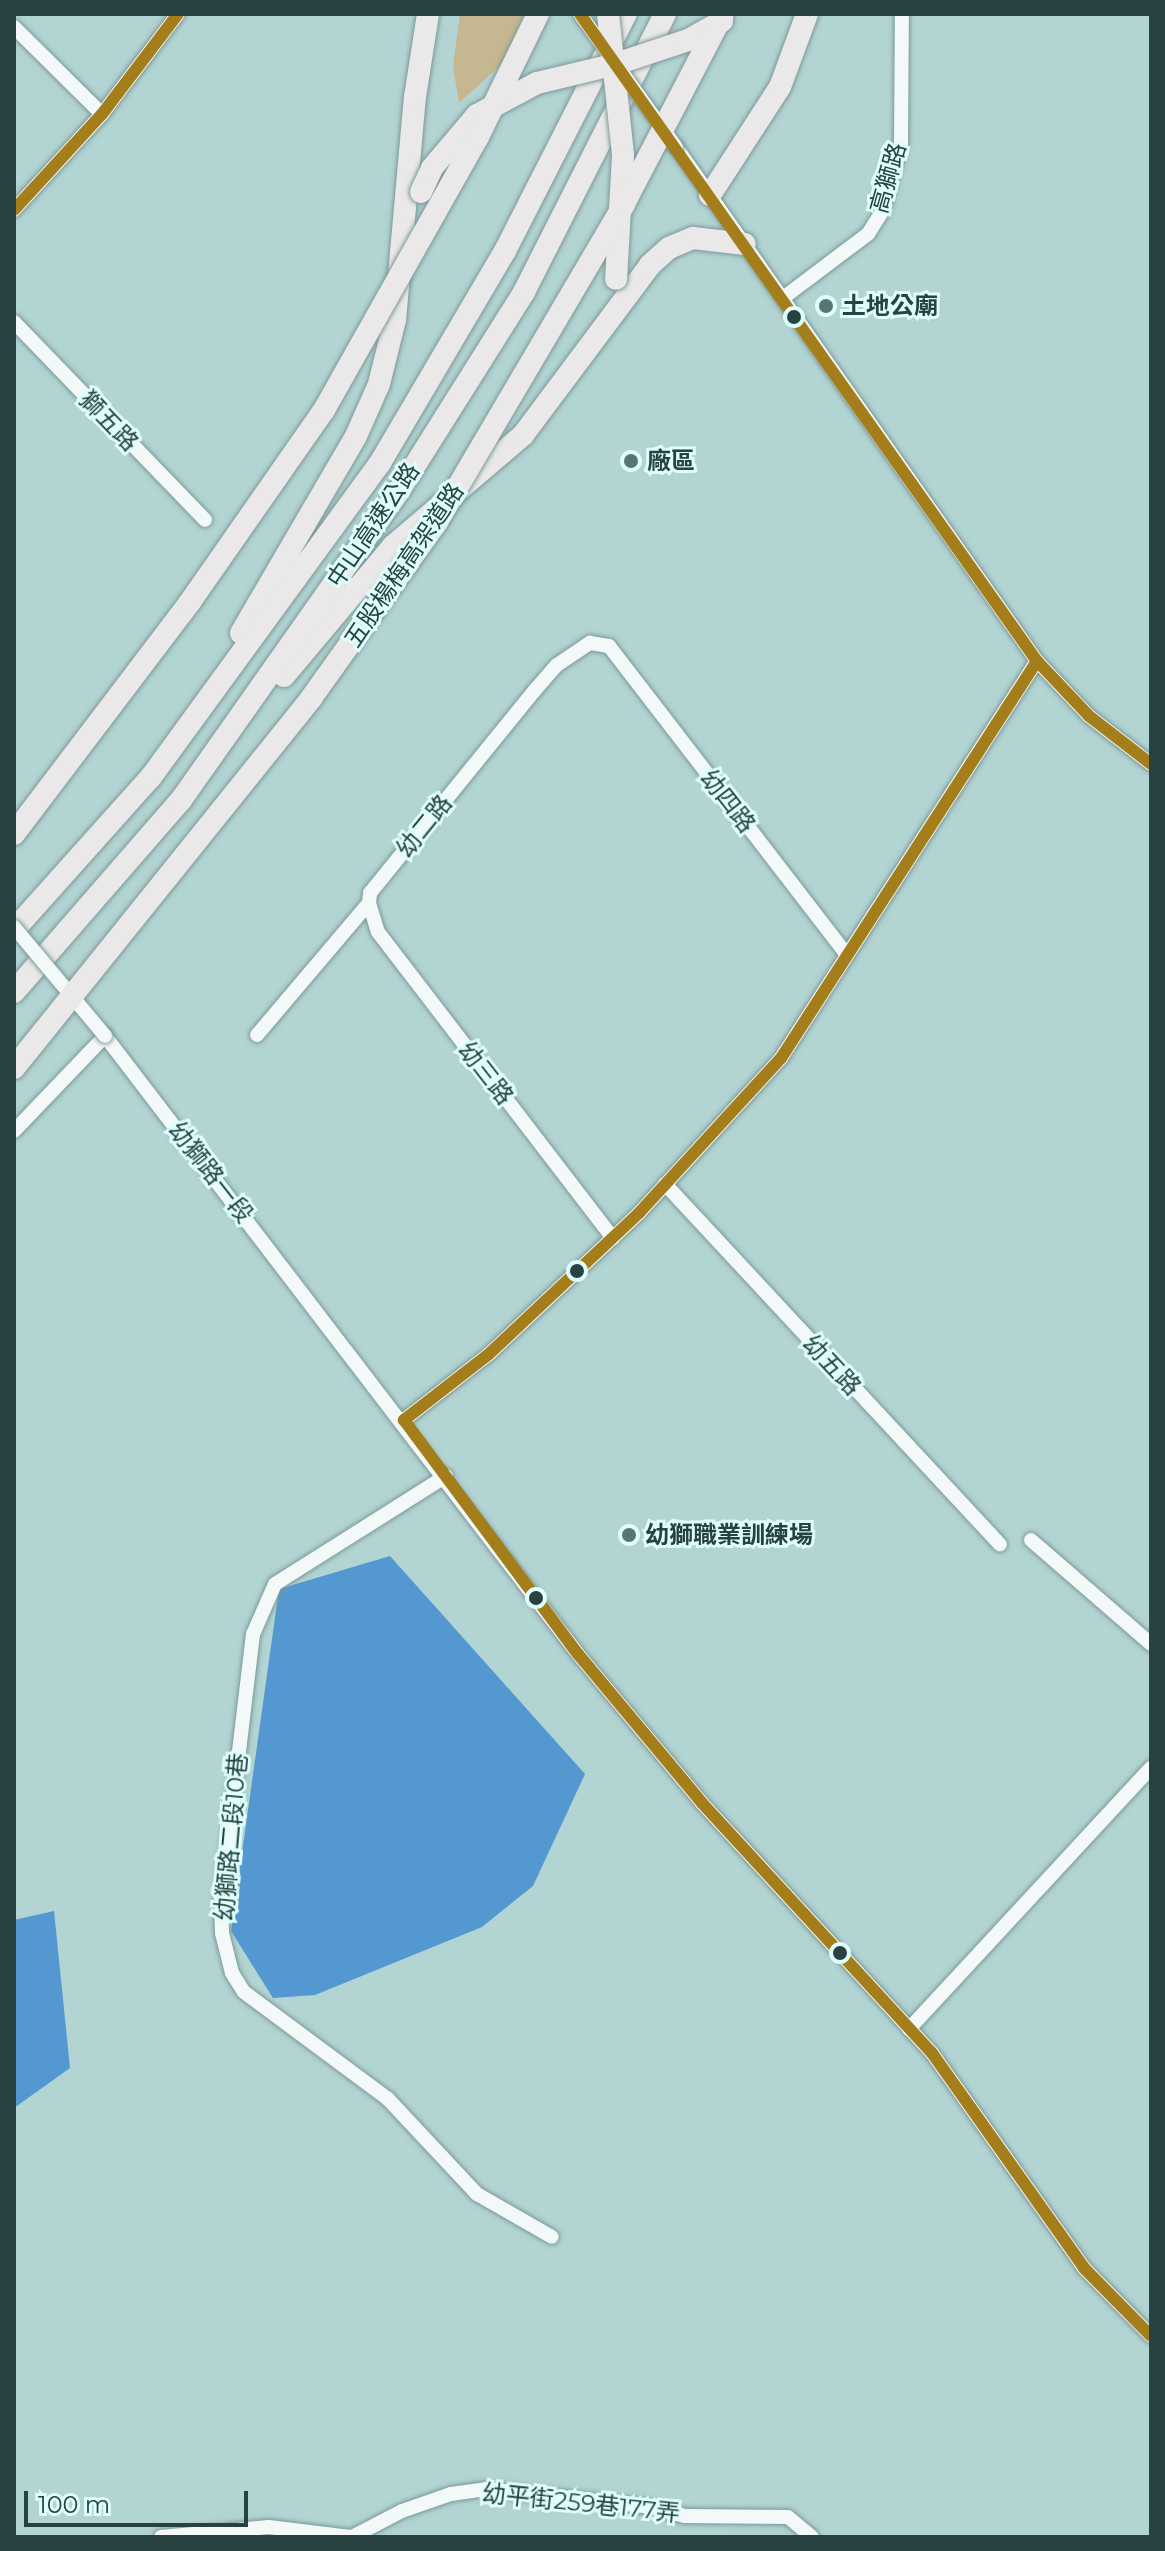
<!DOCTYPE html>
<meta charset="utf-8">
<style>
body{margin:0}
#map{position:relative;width:1165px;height:2551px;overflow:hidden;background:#b2d4d3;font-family:Montserrat,"Noto Sans TC",sans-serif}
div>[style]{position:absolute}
.green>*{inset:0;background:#c6b790}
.water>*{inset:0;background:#5498d1}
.roads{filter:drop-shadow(0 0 2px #7d9998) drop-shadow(0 0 2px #7d9998)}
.minor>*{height:14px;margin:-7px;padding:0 7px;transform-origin:7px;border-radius:7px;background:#f3f9f8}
.highway>*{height:22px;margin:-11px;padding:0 11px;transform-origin:11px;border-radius:11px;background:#eae8e8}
.bridges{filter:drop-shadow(0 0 2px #7d9998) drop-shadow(0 0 2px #7d9998)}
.minor-bridge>*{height:14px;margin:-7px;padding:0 7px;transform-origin:7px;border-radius:7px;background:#f3f9f8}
.highway-bridge>*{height:22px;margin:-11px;padding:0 11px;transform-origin:11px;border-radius:11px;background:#eae8e8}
.bus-1>*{height:12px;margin:-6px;padding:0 6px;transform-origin:6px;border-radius:6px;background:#a47e1a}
.dots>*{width:22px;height:22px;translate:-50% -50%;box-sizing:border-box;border:4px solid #defefc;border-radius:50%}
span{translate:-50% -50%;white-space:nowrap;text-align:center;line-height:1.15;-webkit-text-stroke:6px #defefc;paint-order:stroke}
.street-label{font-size:24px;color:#284241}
.poi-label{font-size:24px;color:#284241;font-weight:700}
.left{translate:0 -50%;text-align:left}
.frame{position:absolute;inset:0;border:16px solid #284241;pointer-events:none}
.scale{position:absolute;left:24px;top:2491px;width:224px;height:36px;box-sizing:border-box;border:4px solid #284241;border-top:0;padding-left:10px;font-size:24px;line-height:28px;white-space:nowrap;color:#284241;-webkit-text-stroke:6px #defefc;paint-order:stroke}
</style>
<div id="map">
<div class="green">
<div style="clip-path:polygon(460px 14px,524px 14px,505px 61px,459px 103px,453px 66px)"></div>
</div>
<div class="water">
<div style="clip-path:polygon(390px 1556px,585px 1774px,533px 1886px,482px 1927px,315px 1995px,273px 1998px,231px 1931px,279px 1589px)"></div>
<div style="clip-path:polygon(54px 1911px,70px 2068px,14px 2108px,14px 1920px)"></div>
</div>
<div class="roads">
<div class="minor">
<div style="left:14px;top:27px;width:124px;rotate:44.7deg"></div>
<div style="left:676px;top:147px;width:628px;rotate:54.92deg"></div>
<div style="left:1037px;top:661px;width:76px;rotate:46.6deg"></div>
<div style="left:1089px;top:716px;width:78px;rotate:37.7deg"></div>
<div style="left:14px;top:210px;width:130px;rotate:-47.5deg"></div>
<div style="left:102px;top:114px;width:126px;rotate:-52.8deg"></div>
<div style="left:783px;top:298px;width:106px;rotate:-37deg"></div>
<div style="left:868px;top:234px;width:26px;rotate:-58deg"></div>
<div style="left:882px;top:212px;width:71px;rotate:-74.4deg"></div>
<div style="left:901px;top:144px;width:130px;rotate:-89.6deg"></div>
<div style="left:14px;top:322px;width:275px;rotate:46deg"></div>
<div style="left:369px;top:903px;width:30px;rotate:73deg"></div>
<div style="left:378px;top:932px;width:386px;rotate:52.5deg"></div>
<div style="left:257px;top:1035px;width:173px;rotate:-49.7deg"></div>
<div style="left:369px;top:903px;width:10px;rotate:-84deg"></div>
<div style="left:370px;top:893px;width:262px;rotate:-50.9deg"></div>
<div style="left:535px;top:690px;width:33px;rotate:-49deg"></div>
<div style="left:557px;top:665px;width:40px;rotate:-34deg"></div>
<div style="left:590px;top:643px;width:19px;rotate:9deg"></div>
<div style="left:609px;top:646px;width:390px;rotate:52.4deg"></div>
<div style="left:14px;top:1131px;width:132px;rotate:-46.2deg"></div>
<div style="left:105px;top:1036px;width:778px;rotate:52.57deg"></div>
<div style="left:578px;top:1654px;width:194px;rotate:50.2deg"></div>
<div style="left:702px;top:1803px;width:340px;rotate:47.4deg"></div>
<div style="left:932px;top:2053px;width:263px;rotate:54.7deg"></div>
<div style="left:1084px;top:2268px;width:95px;rotate:45.4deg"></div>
<div style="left:665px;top:1184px;width:492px;rotate:47.1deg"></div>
<div style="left:404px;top:1420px;width:108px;rotate:-37.8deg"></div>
<div style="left:489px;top:1354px;width:206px;rotate:-43.2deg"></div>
<div style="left:639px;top:1213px;width:210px;rotate:-47.5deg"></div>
<div style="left:781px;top:1058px;width:472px;rotate:-57.2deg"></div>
<div style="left:446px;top:1476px;width:202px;rotate:147.7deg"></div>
<div style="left:275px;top:1584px;width:55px;rotate:113.7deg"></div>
<div style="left:253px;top:1634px;width:270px;rotate:96.8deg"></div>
<div style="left:221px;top:1902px;width:31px;rotate:88deg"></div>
<div style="left:222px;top:1933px;width:41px;rotate:76deg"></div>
<div style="left:232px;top:1973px;width:22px;rotate:58deg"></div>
<div style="left:244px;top:1992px;width:179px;rotate:36.6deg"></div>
<div style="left:388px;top:2099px;width:130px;rotate:46.9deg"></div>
<div style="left:477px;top:2194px;width:86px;rotate:29.8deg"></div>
<div style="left:1031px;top:1540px;width:159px;rotate:40.9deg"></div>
<div style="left:909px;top:2029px;width:356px;rotate:-47.2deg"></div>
<div style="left:161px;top:2537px;width:108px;rotate:-5.3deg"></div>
<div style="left:269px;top:2527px;width:84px;rotate:6.9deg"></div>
<div style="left:352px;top:2537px;width:56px;rotate:-27.5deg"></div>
<div style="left:402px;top:2511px;width:52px;rotate:-19.1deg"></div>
<div style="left:451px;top:2494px;width:35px;rotate:-8deg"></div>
<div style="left:486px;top:2489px;width:168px;rotate:6.2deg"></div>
<div style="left:653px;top:2507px;width:33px;rotate:16deg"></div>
<div style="left:685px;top:2516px;width:103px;rotate:0.6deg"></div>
<div style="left:788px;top:2517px;width:31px;rotate:40deg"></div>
</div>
<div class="highway">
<div style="left:710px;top:195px;width:129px;rotate:-57.1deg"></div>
<div style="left:780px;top:87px;width:78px;rotate:-69.7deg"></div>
<div style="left:241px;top:633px;width:228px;rotate:-59.7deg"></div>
<div style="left:356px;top:436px;width:57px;rotate:-66.1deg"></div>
<div style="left:379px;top:384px;width:66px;rotate:-76deg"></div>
<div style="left:395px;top:320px;width:224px;rotate:-84.9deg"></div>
<div style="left:415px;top:97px;width:84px;rotate:-81.1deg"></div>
<div style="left:284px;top:676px;width:170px;rotate:-50deg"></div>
<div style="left:393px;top:546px;width:171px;rotate:-40.5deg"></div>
<div style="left:523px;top:435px;width:212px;rotate:-53.2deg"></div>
<div style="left:650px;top:265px;width:25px;rotate:-42deg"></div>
<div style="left:669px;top:248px;width:26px;rotate:-23deg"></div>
<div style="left:693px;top:238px;width:52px;rotate:6.6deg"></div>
<div style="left:14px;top:930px;width:205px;rotate:-48.2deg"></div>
<div style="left:151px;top:777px;width:389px;rotate:-53.9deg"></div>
<div style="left:380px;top:463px;width:246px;rotate:-59.5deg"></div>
<div style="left:505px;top:251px;width:266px;rotate:-63deg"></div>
<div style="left:14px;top:992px;width:254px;rotate:-49deg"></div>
<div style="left:181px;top:800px;width:380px;rotate:-54.8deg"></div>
<div style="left:400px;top:489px;width:233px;rotate:-57.8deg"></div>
<div style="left:524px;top:292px;width:312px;rotate:-63.1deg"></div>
</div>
</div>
<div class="bridges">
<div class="minor-bridge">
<div style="left:580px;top:14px;width:164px;rotate:54.2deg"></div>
<div style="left:14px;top:927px;width:142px;rotate:50.1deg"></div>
</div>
<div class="highway-bridge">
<div style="left:608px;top:14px;width:142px;rotate:83.9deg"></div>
<div style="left:623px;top:155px;width:124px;rotate:93.2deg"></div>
<div style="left:421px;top:192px;width:26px;rotate:-65deg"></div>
<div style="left:432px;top:168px;width:70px;rotate:-49.7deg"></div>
<div style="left:477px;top:115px;width:68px;rotate:-28.1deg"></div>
<div style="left:537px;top:83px;width:81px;rotate:-13.5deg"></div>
<div style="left:616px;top:64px;width:76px;rotate:-18.4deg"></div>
<div style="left:688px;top:40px;width:39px;rotate:-29deg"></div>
<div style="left:14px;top:834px;width:291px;rotate:-52.8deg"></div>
<div style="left:190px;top:602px;width:234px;rotate:-55.1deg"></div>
<div style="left:324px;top:410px;width:313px;rotate:-60.6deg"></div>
<div style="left:478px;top:137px;width:137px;rotate:-64deg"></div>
<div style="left:14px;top:1068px;width:476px;rotate:-51.2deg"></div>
<div style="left:312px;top:697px;width:215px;rotate:-54.5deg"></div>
<div style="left:437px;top:522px;width:369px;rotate:-59.5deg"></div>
<div style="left:624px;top:204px;width:214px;rotate:-62.5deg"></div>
</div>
</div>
<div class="bus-1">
<div style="left:580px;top:14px;width:792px;rotate:54.77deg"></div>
<div style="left:1037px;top:661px;width:76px;rotate:46.6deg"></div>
<div style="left:1089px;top:716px;width:78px;rotate:37.7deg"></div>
<div style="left:14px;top:210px;width:130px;rotate:-47.5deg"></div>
<div style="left:102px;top:114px;width:126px;rotate:-52.8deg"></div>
<div style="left:1037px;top:661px;width:472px;rotate:122.8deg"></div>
<div style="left:781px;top:1058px;width:210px;rotate:132.5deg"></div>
<div style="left:639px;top:1213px;width:206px;rotate:136.8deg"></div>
<div style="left:489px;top:1354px;width:108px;rotate:142.2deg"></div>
<div style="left:404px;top:1420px;width:292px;rotate:53.4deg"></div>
<div style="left:578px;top:1654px;width:194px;rotate:50.2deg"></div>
<div style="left:702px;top:1803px;width:340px;rotate:47.4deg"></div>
<div style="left:932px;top:2053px;width:263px;rotate:54.7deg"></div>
<div style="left:1084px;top:2268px;width:95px;rotate:45.4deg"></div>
</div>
<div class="dots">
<div style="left:826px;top:306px;background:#587574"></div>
<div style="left:794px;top:317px;background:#284241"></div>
<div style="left:631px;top:461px;background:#587574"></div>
<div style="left:577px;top:1271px;background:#284241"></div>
<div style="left:629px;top:1535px;background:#587574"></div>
<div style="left:536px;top:1598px;background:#284241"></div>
<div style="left:840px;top:1953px;background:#284241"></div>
</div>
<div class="street-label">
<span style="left:888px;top:178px;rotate:-74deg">高獅路</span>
<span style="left:109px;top:421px;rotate:46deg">獅五路</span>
<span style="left:373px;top:525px;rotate:-56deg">中山高速公路</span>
<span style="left:404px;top:565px;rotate:-56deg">五股楊梅高架道路</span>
<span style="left:728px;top:801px;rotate:52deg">幼四路</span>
<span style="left:424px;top:826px;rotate:-51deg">幼二路</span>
<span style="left:486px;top:1073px;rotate:52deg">幼三路</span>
<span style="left:211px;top:1172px;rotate:52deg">幼獅路一段</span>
<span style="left:832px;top:1365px;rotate:47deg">幼五路</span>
<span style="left:231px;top:1837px;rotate:-85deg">幼獅路二段10巷</span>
<span style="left:581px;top:2503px;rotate:6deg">幼平街259巷177弄</span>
</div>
<div class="poi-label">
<span class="left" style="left:842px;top:306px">土地公廟</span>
<span class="left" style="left:647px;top:461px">廠區</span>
<span class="left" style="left:645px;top:1535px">幼獅職業訓練場</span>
</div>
<div class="frame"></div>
<div class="scale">100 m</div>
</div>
